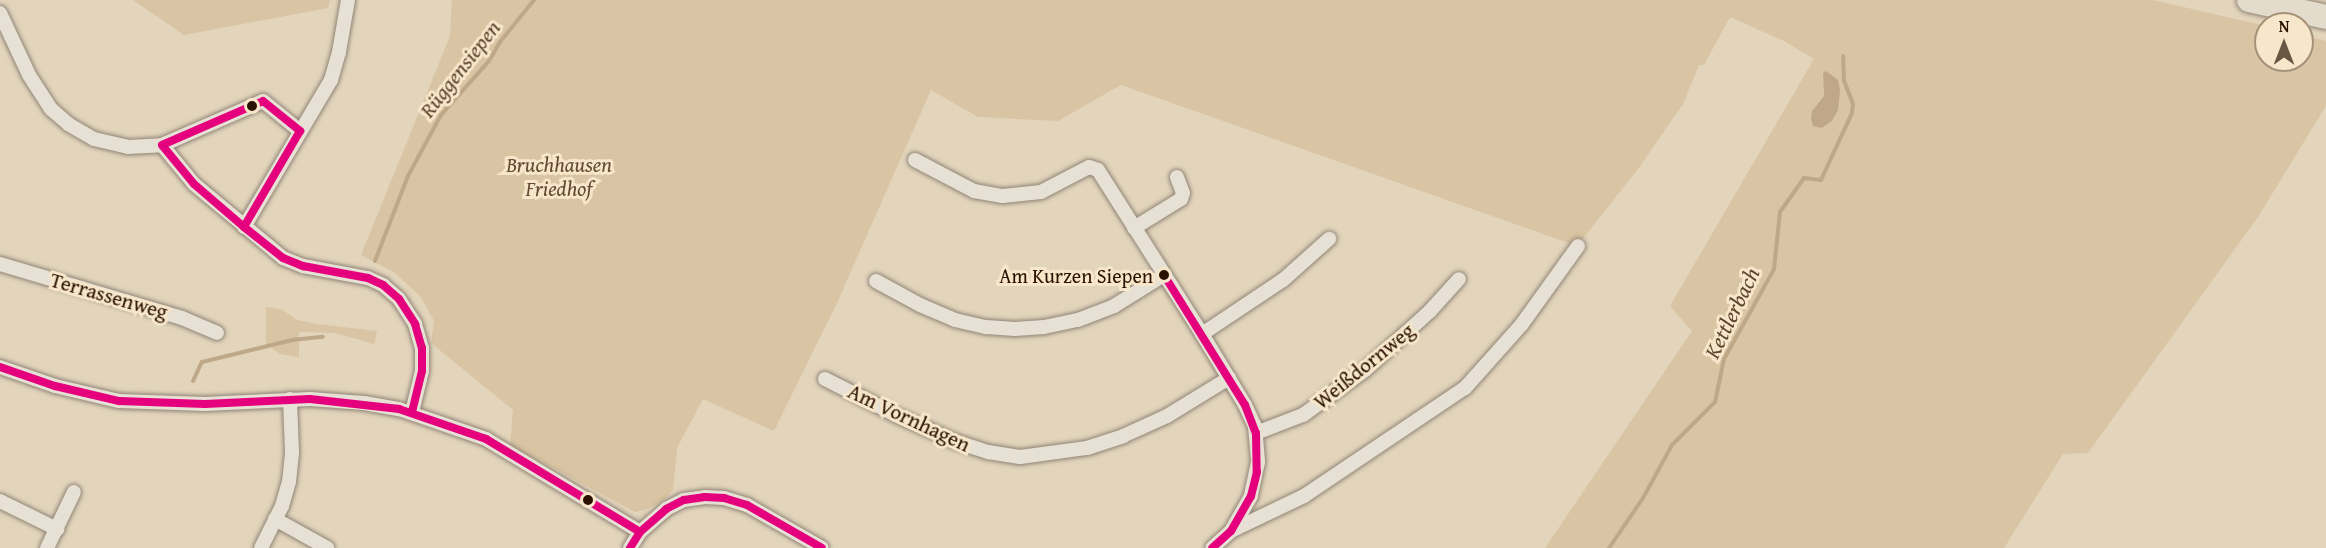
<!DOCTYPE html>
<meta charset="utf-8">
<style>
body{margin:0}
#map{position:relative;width:2326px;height:548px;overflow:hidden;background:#e3d5bc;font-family:"Gentium Book Plus",serif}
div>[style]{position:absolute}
.green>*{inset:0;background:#d9c4a3}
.water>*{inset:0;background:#bfa888}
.stream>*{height:4px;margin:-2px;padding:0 2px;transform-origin:2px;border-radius:2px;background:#bfa888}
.roads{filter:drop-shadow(0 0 2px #908576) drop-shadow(0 0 2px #908576)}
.minor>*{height:14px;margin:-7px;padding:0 7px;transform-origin:7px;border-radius:7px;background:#e7e0d4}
.motorway>*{height:24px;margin:-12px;padding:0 12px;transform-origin:12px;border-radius:12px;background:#e3dbcc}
.bus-1>*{height:8px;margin:-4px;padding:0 4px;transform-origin:4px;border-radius:4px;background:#e5007d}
.dots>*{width:16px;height:16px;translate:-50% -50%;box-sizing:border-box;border:3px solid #f7e6c9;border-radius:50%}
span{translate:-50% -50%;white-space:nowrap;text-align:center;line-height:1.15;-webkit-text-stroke:6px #f7e6c9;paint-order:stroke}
.bus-label{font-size:20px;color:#2b1102}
.right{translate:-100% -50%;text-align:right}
.park-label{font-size:21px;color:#654b33;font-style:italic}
.street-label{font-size:21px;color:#2b1102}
.water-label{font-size:22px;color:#60462f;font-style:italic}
.north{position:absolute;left:2254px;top:12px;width:60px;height:60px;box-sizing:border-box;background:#f7e6c9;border:2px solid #a59179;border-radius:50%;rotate:0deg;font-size:16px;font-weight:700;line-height:24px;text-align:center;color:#2b1102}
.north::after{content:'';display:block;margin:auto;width:21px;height:27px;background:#6b5643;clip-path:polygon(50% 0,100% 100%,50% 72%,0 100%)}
</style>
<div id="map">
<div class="green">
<div style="clip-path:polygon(133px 0,330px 0,328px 8px,184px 35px)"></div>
<div style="clip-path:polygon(evenodd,452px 0,2153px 0,2266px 26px,2266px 60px,2302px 60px,2302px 35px,2326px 41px,2326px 106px,2258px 217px,2088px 453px,2063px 454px,2004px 548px,1545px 548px,1692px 331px,1670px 306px,1814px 59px,1784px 41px,1730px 17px,1704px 65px,1699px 65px,1683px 104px,1638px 169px,1577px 246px,1121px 85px,1058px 121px,978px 117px,931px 90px,837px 303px,774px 431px,703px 399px,677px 448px,673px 490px,665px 499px,647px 509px,635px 512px,510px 445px,513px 410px,431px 343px,434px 321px,421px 297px,395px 273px,361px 255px,450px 36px,452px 0,1823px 77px,1838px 110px,1832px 121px,1823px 128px,1814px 126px,1812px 111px,1824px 96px,1823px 77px)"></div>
<div style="clip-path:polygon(266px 307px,281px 309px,297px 320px,317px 324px,377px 331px,374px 344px,335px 333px,299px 332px,299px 357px,279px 354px,266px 343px)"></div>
</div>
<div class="water">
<div style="clip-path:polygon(1826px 71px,1838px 80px,1840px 90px,1838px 110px,1832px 121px,1822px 128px,1813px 126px,1811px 119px,1812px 111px,1824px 96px,1823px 73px)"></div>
</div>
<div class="stream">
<div style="left:375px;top:261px;width:91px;rotate:-68.8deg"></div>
<div style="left:408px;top:176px;width:69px;rotate:-61.6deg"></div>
<div style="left:441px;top:115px;width:72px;rotate:-48.4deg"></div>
<div style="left:489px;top:61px;width:22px;rotate:-60deg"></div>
<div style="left:500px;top:42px;width:54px;rotate:-51deg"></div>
<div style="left:193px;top:381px;width:21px;rotate:-65deg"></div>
<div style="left:202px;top:362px;width:93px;rotate:-13.7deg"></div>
<div style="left:292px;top:340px;width:31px;rotate:-6deg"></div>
<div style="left:1609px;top:548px;width:60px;rotate:-55.8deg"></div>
<div style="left:1643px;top:498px;width:60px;rotate:-61.3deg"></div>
<div style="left:1672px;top:445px;width:61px;rotate:-45deg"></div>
<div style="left:1715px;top:402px;width:44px;rotate:-78.2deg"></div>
<div style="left:1724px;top:359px;width:103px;rotate:-60.9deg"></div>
<div style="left:1774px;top:269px;width:57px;rotate:-84deg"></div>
<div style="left:1780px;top:212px;width:42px;rotate:-54.8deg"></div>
<div style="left:1804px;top:178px;width:17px;rotate:7deg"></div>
<div style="left:1821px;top:180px;width:74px;rotate:-65.2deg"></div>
<div style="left:1852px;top:113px;width:9px;rotate:-84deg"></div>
<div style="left:1853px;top:104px;width:26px;rotate:-111deg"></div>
<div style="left:1844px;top:80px;width:24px;rotate:-92deg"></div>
</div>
<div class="roads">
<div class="minor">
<div style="left:0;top:13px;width:68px;rotate:64.9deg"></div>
<div style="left:29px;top:75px;width:40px;rotate:57.1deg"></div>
<div style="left:51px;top:109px;width:23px;rotate:41deg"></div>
<div style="left:68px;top:124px;width:30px;rotate:30deg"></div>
<div style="left:94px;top:139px;width:35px;rotate:13deg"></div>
<div style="left:128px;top:147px;width:34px;rotate:-3deg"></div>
<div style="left:162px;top:145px;width:110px;rotate:-23.5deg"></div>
<div style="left:263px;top:101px;width:48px;rotate:39deg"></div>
<div style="left:162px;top:145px;width:50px;rotate:50.6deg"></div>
<div style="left:194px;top:184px;width:116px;rotate:39.7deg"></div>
<div style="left:283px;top:258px;width:22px;rotate:22deg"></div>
<div style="left:303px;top:266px;width:66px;rotate:10.5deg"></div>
<div style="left:368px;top:278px;width:17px;rotate:25deg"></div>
<div style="left:383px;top:285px;width:21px;rotate:41deg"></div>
<div style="left:399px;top:299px;width:30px;rotate:57deg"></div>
<div style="left:415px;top:324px;width:25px;rotate:74deg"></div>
<div style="left:422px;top:348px;width:23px;rotate:90deg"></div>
<div style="left:422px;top:371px;width:42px;rotate:103.7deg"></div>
<div style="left:915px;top:160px;width:67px;rotate:27.7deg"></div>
<div style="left:974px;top:191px;width:29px;rotate:10deg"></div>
<div style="left:1003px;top:196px;width:38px;rotate:-6deg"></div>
<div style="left:1041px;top:192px;width:54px;rotate:-27.5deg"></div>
<div style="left:1089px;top:167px;width:9px;rotate:18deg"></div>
<div style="left:1098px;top:170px;width:194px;rotate:57.6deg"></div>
<div style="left:1202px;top:334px;width:83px;rotate:58.8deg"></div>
<div style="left:1245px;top:405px;width:23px;rotate:65deg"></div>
<div style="left:1255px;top:426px;width:36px;rotate:85deg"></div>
<div style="left:1258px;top:462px;width:35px;rotate:102deg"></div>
<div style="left:1251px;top:496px;width:40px;rotate:119.7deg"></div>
<div style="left:1231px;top:531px;width:25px;rotate:138deg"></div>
<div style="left:244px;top:227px;width:171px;rotate:-59.4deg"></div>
<div style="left:331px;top:80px;width:29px;rotate:-74deg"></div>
<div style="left:339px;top:52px;width:53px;rotate:-80.2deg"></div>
<div style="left:1134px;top:228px;width:55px;rotate:-31.7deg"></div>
<div style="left:1181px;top:199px;width:6px;rotate:-72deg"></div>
<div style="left:1183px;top:193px;width:17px;rotate:-111deg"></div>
<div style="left:0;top:264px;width:190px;rotate:16.5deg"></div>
<div style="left:182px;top:318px;width:38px;rotate:23deg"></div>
<div style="left:876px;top:281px;width:50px;rotate:28.6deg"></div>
<div style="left:920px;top:305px;width:38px;rotate:23deg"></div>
<div style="left:955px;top:320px;width:32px;rotate:13deg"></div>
<div style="left:986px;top:327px;width:29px;rotate:4deg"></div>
<div style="left:1015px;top:329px;width:29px;rotate:-4deg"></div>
<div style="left:1044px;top:327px;width:35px;rotate:-12deg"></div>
<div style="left:1078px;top:320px;width:39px;rotate:-21deg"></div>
<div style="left:1114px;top:306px;width:59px;rotate:-31.8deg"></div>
<div style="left:1202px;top:334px;width:97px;rotate:-33.7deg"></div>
<div style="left:1283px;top:280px;width:62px;rotate:-41.7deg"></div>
<div style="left:0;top:367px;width:58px;rotate:19.1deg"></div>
<div style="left:55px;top:386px;width:66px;rotate:13.2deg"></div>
<div style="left:119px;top:401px;width:86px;rotate:2deg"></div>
<div style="left:205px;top:404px;width:105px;rotate:-2.7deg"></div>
<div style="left:310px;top:399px;width:54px;rotate:4.2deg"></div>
<div style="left:364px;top:403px;width:36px;rotate:10deg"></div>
<div style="left:399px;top:409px;width:92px;rotate:19deg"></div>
<div style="left:486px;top:439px;width:180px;rotate:31.1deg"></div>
<div style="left:825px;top:379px;width:80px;rotate:26.9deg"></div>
<div style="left:896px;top:415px;width:64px;rotate:24.1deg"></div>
<div style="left:954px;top:441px;width:36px;rotate:18deg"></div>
<div style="left:988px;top:452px;width:32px;rotate:9deg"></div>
<div style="left:1020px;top:457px;width:68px;rotate:-7.7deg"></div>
<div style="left:1087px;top:448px;width:38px;rotate:-18deg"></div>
<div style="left:1123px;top:436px;width:48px;rotate:-24.4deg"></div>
<div style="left:1167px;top:416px;width:73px;rotate:-31.5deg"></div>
<div style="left:1256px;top:433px;width:50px;rotate:-21deg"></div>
<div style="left:1303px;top:415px;width:77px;rotate:-36deg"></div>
<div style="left:1365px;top:370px;width:88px;rotate:-42.2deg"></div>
<div style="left:1430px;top:311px;width:43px;rotate:-47.8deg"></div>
<div style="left:0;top:501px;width:64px;rotate:26.2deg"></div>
<div style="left:275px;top:519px;width:60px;rotate:29.1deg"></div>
<div style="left:1233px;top:530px;width:79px;rotate:-25.6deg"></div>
<div style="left:1304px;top:496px;width:194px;rotate:-33.9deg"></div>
<div style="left:1465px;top:388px;width:86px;rotate:-48.3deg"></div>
<div style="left:1522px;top:324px;width:96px;rotate:-54.3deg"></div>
<div style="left:47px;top:548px;width:62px;rotate:-64.3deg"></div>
<div style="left:261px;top:548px;width:47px;rotate:-63.4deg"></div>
<div style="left:282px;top:506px;width:25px;rotate:-74deg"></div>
<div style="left:289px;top:482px;width:30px;rotate:-84deg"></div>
<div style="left:292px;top:452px;width:53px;rotate:-92.2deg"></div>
<div style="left:630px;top:548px;width:19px;rotate:-58deg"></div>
<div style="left:640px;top:532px;width:35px;rotate:-41deg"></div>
<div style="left:666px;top:509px;width:20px;rotate:-27deg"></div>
<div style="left:684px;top:500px;width:21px;rotate:-8deg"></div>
<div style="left:705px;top:497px;width:19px;rotate:3deg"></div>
<div style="left:724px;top:498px;width:24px;rotate:17deg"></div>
<div style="left:747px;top:505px;width:86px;rotate:29.8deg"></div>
</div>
<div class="motorway">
<div style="left:2249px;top:0;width:79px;rotate:12.4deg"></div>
</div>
</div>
<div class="bus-1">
<div style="left:263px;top:101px;width:48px;rotate:39deg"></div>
<div style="left:300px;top:131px;width:111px;rotate:120.3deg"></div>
<div style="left:244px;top:227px;width:66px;rotate:-139.3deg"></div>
<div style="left:194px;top:184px;width:50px;rotate:-129.4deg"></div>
<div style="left:162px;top:145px;width:110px;rotate:-23.5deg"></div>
<div style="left:244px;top:227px;width:50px;rotate:38.5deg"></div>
<div style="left:283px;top:258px;width:22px;rotate:22deg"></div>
<div style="left:303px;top:266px;width:66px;rotate:10.5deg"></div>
<div style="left:368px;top:278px;width:17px;rotate:25deg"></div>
<div style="left:383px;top:285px;width:21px;rotate:41deg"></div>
<div style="left:399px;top:299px;width:30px;rotate:57deg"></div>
<div style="left:415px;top:324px;width:25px;rotate:74deg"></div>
<div style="left:422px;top:348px;width:23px;rotate:90deg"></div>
<div style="left:422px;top:371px;width:42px;rotate:103.7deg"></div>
<div style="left:1164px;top:275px;width:153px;rotate:58.1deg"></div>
<div style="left:1245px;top:405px;width:30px;rotate:69deg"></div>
<div style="left:1256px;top:433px;width:39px;rotate:89deg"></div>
<div style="left:1257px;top:472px;width:25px;rotate:104deg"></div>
<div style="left:1251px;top:496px;width:40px;rotate:119.7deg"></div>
<div style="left:1231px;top:531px;width:25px;rotate:138deg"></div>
<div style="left:0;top:367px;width:58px;rotate:19.1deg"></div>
<div style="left:55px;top:386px;width:66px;rotate:13.2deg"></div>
<div style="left:119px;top:401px;width:86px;rotate:2deg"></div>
<div style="left:205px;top:404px;width:105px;rotate:-2.7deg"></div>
<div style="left:310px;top:399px;width:90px;rotate:6.4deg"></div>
<div style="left:399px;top:409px;width:92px;rotate:19deg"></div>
<div style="left:486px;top:439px;width:180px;rotate:31.1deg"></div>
<div style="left:630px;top:548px;width:19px;rotate:-58deg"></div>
<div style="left:640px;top:532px;width:35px;rotate:-41deg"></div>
<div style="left:666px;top:509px;width:20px;rotate:-27deg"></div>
<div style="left:684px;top:500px;width:21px;rotate:-8deg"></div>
<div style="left:705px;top:497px;width:19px;rotate:3deg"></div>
<div style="left:724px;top:498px;width:24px;rotate:17deg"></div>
<div style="left:747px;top:505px;width:86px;rotate:29.8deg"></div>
</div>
<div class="dots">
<div style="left:252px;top:106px;background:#2b1102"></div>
<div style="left:1164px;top:275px;background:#2b1102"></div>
<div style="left:588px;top:500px;background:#2b1102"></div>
</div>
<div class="bus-label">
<span class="right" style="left:1153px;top:275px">Am Kurzen Siepen</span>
</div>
<div class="park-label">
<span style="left:559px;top:177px">Bruchhausen<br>Friedhof</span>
</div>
<div class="street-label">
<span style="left:109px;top:296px;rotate:16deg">Terrassenweg</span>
<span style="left:1364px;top:366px;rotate:-39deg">Weißdornweg</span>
<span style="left:909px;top:418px;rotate:25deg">Am Vornhagen</span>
</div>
<div class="water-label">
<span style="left:460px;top:69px;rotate:-52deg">Rüggensiepen</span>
<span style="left:1732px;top:313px;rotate:-64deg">Kettlerbach</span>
</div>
<div class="north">N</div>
</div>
